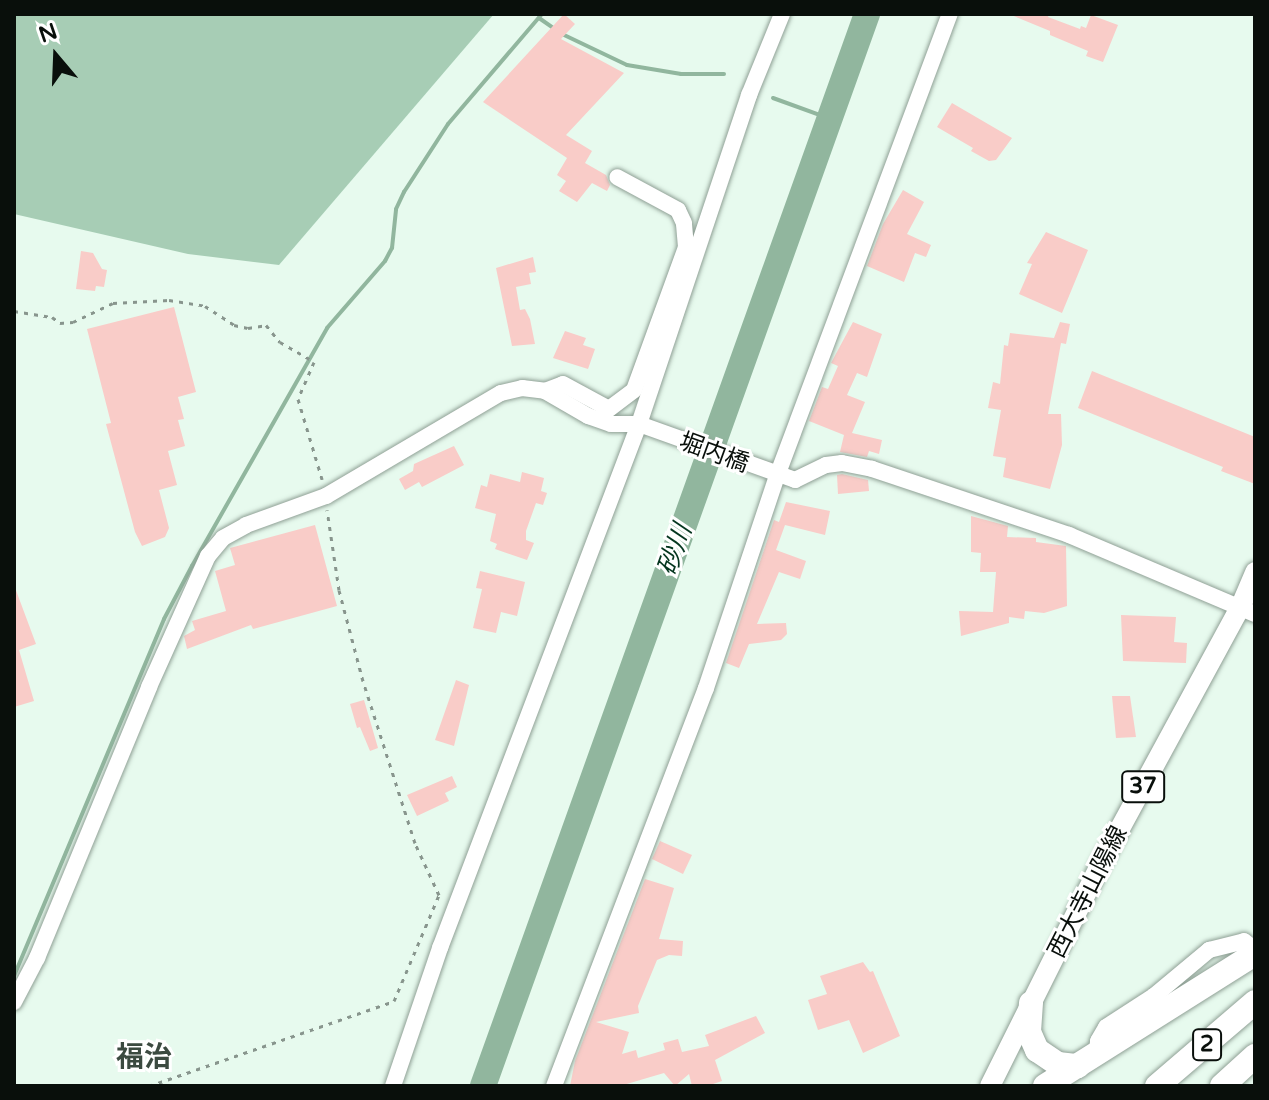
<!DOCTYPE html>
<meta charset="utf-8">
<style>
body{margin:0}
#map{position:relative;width:1269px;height:1100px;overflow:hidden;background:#e7faee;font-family:"Varela Round","Noto Sans JP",sans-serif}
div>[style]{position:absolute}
.forest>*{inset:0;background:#a7cdb5}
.stream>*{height:4px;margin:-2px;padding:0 2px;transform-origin:2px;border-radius:2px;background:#91b69e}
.river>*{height:26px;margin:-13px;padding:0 13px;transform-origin:13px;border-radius:13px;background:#91b69e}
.building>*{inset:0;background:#f9ccc8}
.path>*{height:3px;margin-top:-1.5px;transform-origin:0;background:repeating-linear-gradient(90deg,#88958d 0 4px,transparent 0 10px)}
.roads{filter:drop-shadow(0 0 2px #8fa095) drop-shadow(0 0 2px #8fa095)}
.minor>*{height:16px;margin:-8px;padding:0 8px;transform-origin:8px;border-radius:8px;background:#fff}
.major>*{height:20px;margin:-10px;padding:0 10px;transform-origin:10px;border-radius:10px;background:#fff}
.highway>*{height:24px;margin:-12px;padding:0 12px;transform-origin:12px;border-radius:12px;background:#fff}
span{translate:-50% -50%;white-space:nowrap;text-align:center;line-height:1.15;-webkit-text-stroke:6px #fff;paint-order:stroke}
.shield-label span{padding:2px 6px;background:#fff;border:2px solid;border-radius:6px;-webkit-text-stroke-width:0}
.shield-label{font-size:22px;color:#090f0b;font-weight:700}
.street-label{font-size:24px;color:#090f0b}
.water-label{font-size:26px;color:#05361f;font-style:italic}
.quarter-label{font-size:28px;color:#3b4a40;font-weight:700}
.frame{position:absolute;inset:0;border:16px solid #090f0b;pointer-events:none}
.north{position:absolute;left:16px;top:16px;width:80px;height:80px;-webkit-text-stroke:6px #fff;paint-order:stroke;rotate:341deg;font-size:22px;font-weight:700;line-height:32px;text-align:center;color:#090f0b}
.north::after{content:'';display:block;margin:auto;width:28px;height:36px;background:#090f0b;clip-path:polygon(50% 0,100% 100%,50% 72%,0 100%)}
</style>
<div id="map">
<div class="forest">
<div style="clip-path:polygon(14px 14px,494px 14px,279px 265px,188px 254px,14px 214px)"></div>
</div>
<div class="stream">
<div style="left:539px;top:18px;width:19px;rotate:35deg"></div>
<div style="left:562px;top:34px;width:72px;rotate:25.5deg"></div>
<div style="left:627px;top:65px;width:55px;rotate:9.5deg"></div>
<div style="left:681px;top:74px;width:43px"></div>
<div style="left:773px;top:98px;width:59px;rotate:20deg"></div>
<div style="left:14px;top:976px;width:387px;rotate:-67.2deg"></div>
<div style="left:164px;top:619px;width:60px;rotate:-62.2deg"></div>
<div style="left:192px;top:566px;width:274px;rotate:-60.4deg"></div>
<div style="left:327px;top:328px;width:89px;rotate:-49.1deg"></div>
<div style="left:385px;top:261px;width:15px;rotate:-62deg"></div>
<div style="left:392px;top:248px;width:39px;rotate:-84deg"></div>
<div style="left:396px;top:209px;width:19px;rotate:-65deg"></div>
<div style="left:404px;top:192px;width:81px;rotate:-57.1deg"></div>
<div style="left:448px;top:124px;width:145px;rotate:-49.5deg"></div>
</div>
<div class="river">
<div style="left:483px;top:1086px;width:1139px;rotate:-70.29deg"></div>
</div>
<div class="building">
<div style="clip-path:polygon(564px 14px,575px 24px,561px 39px,624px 73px,566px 135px,592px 151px,585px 163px,606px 175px,610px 185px,607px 191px,592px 183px,577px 202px,559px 191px,566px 181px,557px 175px,567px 158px,483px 102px)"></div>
<div style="clip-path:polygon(1009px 14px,1049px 14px,1048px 17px,1080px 29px,1081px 26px,1086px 28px,1091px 15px,1118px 25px,1103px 62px,1086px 56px,1088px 51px,1050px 35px,1050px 31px)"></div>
<div style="clip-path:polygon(952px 103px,1012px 138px,996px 160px,989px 161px,971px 151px,973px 148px,937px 127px)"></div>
<div style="clip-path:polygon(903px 190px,924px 202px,907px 234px,931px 245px,926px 257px,915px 253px,904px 282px,867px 266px,883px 224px)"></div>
<div style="clip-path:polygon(1046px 232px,1088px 250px,1062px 313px,1019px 294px,1032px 264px,1027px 263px)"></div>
<div style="clip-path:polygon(81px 251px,93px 253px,102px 269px,107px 270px,104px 287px,96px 286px,95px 291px,76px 289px)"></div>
<div style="clip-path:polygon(533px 257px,536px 272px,529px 273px,531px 284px,516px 287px,520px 310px,525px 309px,530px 319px,535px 344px,512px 346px,496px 268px)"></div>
<div style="clip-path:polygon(174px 307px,196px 392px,178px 397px,184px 419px,178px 420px,185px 446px,168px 451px,177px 485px,159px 490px,169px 528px,165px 537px,142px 546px,135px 532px,106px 424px,111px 423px,87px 329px)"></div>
<div style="clip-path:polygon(853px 322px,882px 334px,867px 377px,857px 373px,847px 395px,865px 402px,852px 433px,882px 440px,879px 454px,869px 451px,867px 457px,840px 452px,844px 435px,809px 421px,822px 387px,828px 389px,838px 366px,831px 363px)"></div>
<div style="clip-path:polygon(1060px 322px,1070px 324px,1066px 344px,1061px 343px,1048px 414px,1061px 414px,1062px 445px,1050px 489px,1003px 477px,1006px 458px,993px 456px,1001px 410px,988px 408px,993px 382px,1000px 384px,1004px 345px,1008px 346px,1010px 333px,1054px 338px)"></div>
<div style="clip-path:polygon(565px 331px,586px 338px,583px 345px,595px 349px,588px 369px,553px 358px)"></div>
<div style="clip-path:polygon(1092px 371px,1255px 437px,1255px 484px,1221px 471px,1223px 467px,1078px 408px)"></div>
<div style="clip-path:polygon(454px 446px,464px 465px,422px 487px,419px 482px,405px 490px,399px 479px,413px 471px,414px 464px)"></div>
<div style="clip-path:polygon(522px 472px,544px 478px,541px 491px,547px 493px,543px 505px,536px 503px,526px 531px,526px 540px,534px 543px,527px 560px,495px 549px,497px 544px,490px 541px,496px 514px,475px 508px,481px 485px,487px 487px,490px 474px,520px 482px)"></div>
<div style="clip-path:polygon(842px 474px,868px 480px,869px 491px,838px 494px,837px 475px)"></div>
<div style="clip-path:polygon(786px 502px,830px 511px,825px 535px,785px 525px,776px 550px,806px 561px,800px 579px,779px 572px,757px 624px,786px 623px,787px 634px,781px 640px,749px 644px,739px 668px,726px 663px,774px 520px,779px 522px)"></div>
<div style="clip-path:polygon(971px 516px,1008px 526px,1007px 537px,1036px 538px,1036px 542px,1066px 546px,1067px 606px,1044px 613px,1025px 611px,1024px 619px,1009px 617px,1009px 623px,961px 636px,959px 611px,993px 612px,996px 572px,980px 572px,981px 553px,971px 552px)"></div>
<div style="clip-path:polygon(315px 525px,337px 606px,253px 629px,251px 625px,187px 649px,184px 636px,195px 630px,192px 621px,226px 611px,215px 571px,235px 565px,230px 548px)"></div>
<div style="clip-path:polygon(480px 571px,525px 582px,517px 616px,501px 612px,496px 633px,473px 628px,482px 589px,476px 588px)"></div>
<div style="clip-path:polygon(14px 585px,36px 644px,19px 650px,34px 701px,14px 707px)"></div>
<div style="clip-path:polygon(1121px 615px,1176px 617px,1174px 642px,1187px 643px,1186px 663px,1123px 661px)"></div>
<div style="clip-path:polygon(456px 680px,469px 685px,454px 746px,435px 740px)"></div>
<div style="clip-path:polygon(1112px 696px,1130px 696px,1136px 737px,1116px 738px)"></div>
<div style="clip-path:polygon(364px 700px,378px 748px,370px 751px,360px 727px,357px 728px,350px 704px)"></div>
<div style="clip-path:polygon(452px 776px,457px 787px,445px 793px,449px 801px,417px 816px,407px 795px)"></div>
<div style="clip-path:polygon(660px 841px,692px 855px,683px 874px,652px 859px)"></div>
<div style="clip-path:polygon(645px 879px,674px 888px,659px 939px,683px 941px,682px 956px,669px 955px,657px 960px,638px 1006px,639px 1013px,596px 1022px,629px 1032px,622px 1054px,636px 1050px,638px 1058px,665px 1050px,663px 1043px,678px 1039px,682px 1052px,709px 1046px,705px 1035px,756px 1016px,765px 1033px,715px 1060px,722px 1081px,707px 1086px,692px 1086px,689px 1074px,675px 1086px,664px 1073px,620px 1086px,570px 1086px,575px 1061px)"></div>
<div style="clip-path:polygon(863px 962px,870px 972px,873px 971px,900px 1036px,863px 1053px,849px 1020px,818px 1030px,808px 1000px,827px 994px,820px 976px)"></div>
</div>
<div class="path">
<div style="left:14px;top:311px;width:38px;rotate:9deg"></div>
<div style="left:52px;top:317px;width:10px;rotate:37deg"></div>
<div style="left:60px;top:323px;width:13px;rotate:-4deg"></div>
<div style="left:73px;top:322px;width:44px;rotate:-25.4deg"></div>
<div style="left:113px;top:303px;width:56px;rotate:-3.1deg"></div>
<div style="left:169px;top:300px;width:36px;rotate:9deg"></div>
<div style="left:205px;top:306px;width:35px;rotate:33deg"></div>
<div style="left:234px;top:325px;width:14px;rotate:12deg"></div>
<div style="left:248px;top:328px;width:18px;rotate:-9deg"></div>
<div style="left:266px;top:325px;width:22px;rotate:51deg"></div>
<div style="left:280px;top:342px;width:39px;rotate:30deg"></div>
<div style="left:314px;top:362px;width:40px;rotate:113.4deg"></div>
<div style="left:298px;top:399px;width:84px;rotate:73.3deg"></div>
<div style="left:149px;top:1086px;width:259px;rotate:-19.1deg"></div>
<div style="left:394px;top:1001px;width:115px;rotate:-67deg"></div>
<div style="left:439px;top:895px;width:57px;rotate:-114.8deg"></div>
<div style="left:415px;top:843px;width:170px;rotate:-107.8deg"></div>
<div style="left:363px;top:681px;width:94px;rotate:-104.8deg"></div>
<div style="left:339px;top:590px;width:81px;rotate:-98.5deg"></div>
</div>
<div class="roads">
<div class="minor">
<div style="left:545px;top:391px;width:19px;rotate:-21deg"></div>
<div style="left:563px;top:384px;width:52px;rotate:28.5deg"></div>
<div style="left:609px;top:409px;width:31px;rotate:-37deg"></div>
<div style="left:634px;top:390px;width:152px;rotate:-70deg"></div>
<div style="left:686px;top:247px;width:24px;rotate:-95deg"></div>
<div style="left:684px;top:223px;width:14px;rotate:-115deg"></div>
<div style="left:678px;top:210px;width:69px;rotate:-151.6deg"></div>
<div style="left:14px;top:1002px;width:50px;rotate:-62.4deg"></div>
<div style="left:37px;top:958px;width:293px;rotate:-67.5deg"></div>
<div style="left:149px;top:687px;width:144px;rotate:-65.8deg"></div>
<div style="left:208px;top:556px;width:23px;rotate:-50deg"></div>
<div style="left:223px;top:538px;width:26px;rotate:-29deg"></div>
<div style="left:246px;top:525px;width:85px;rotate:-19.9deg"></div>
<div style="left:326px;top:496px;width:203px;rotate:-30.5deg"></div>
<div style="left:501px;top:393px;width:22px;rotate:-13deg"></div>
<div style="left:522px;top:388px;width:23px;rotate:7deg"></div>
<div style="left:545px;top:391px;width:50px;rotate:30.2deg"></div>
<div style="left:588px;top:416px;width:24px;rotate:19deg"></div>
<div style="left:611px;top:424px;width:28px"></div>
<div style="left:639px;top:424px;width:166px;rotate:19.7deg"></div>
<div style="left:795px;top:480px;width:34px;rotate:-26deg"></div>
<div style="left:826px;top:465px;width:16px;rotate:-7deg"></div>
<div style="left:842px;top:463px;width:31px;rotate:11deg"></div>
<div style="left:872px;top:469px;width:208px;rotate:18.5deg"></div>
<div style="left:1069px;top:535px;width:202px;rotate:23deg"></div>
<div style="left:1097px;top:1053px;width:12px;rotate:-85deg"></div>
<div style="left:1098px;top:1041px;width:16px;rotate:-60deg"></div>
<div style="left:1106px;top:1027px;width:57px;rotate:-32.9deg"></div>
<div style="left:1154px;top:996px;width:72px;rotate:-39.9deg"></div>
<div style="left:1209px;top:950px;width:36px;rotate:-14deg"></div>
<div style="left:1244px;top:941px;width:14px;rotate:39deg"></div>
<div style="left:393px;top:1086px;width:146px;rotate:-71.2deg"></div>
<div style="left:440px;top:948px;width:561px;rotate:-69.2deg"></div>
<div style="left:639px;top:424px;width:347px;rotate:-71.5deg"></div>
<div style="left:749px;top:95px;width:87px;rotate:-67.8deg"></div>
<div style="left:554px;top:1086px;width:426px;rotate:-69.1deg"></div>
<div style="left:706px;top:688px;width:224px;rotate:-71.5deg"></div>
<div style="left:777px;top:476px;width:493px;rotate:-69.5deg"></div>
</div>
<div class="major">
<div style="left:990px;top:1086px;width:242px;rotate:-63.5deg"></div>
<div style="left:1098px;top:869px;width:297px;rotate:-61.5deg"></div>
<div style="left:1240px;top:608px;width:39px;rotate:-67deg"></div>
</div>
<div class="highway">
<div style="left:1031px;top:1003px;width:29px;rotate:94deg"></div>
<div style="left:1029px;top:1032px;width:20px;rotate:66deg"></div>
<div style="left:1037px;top:1050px;width:25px;rotate:34deg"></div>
<div style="left:1058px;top:1064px;width:20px;rotate:6deg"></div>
<div style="left:1045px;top:1086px;width:248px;rotate:-32.2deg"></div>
<div style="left:1157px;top:1086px;width:129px;rotate:-40.6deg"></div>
<div style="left:1222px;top:1086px;width:45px;rotate:-42.3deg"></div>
</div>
</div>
<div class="shield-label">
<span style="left:1143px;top:787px">37</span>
<span style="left:1207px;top:1045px">2</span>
</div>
<div class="street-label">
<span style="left:714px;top:453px;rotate:20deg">堀内橋</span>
<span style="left:1088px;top:892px;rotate:-63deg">西大寺山陽線</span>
</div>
<div class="water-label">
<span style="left:675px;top:550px;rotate:-70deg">砂川</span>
</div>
<div class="quarter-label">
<span style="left:144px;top:1057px">福治</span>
</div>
<div class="frame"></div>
<div class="north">N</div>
</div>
